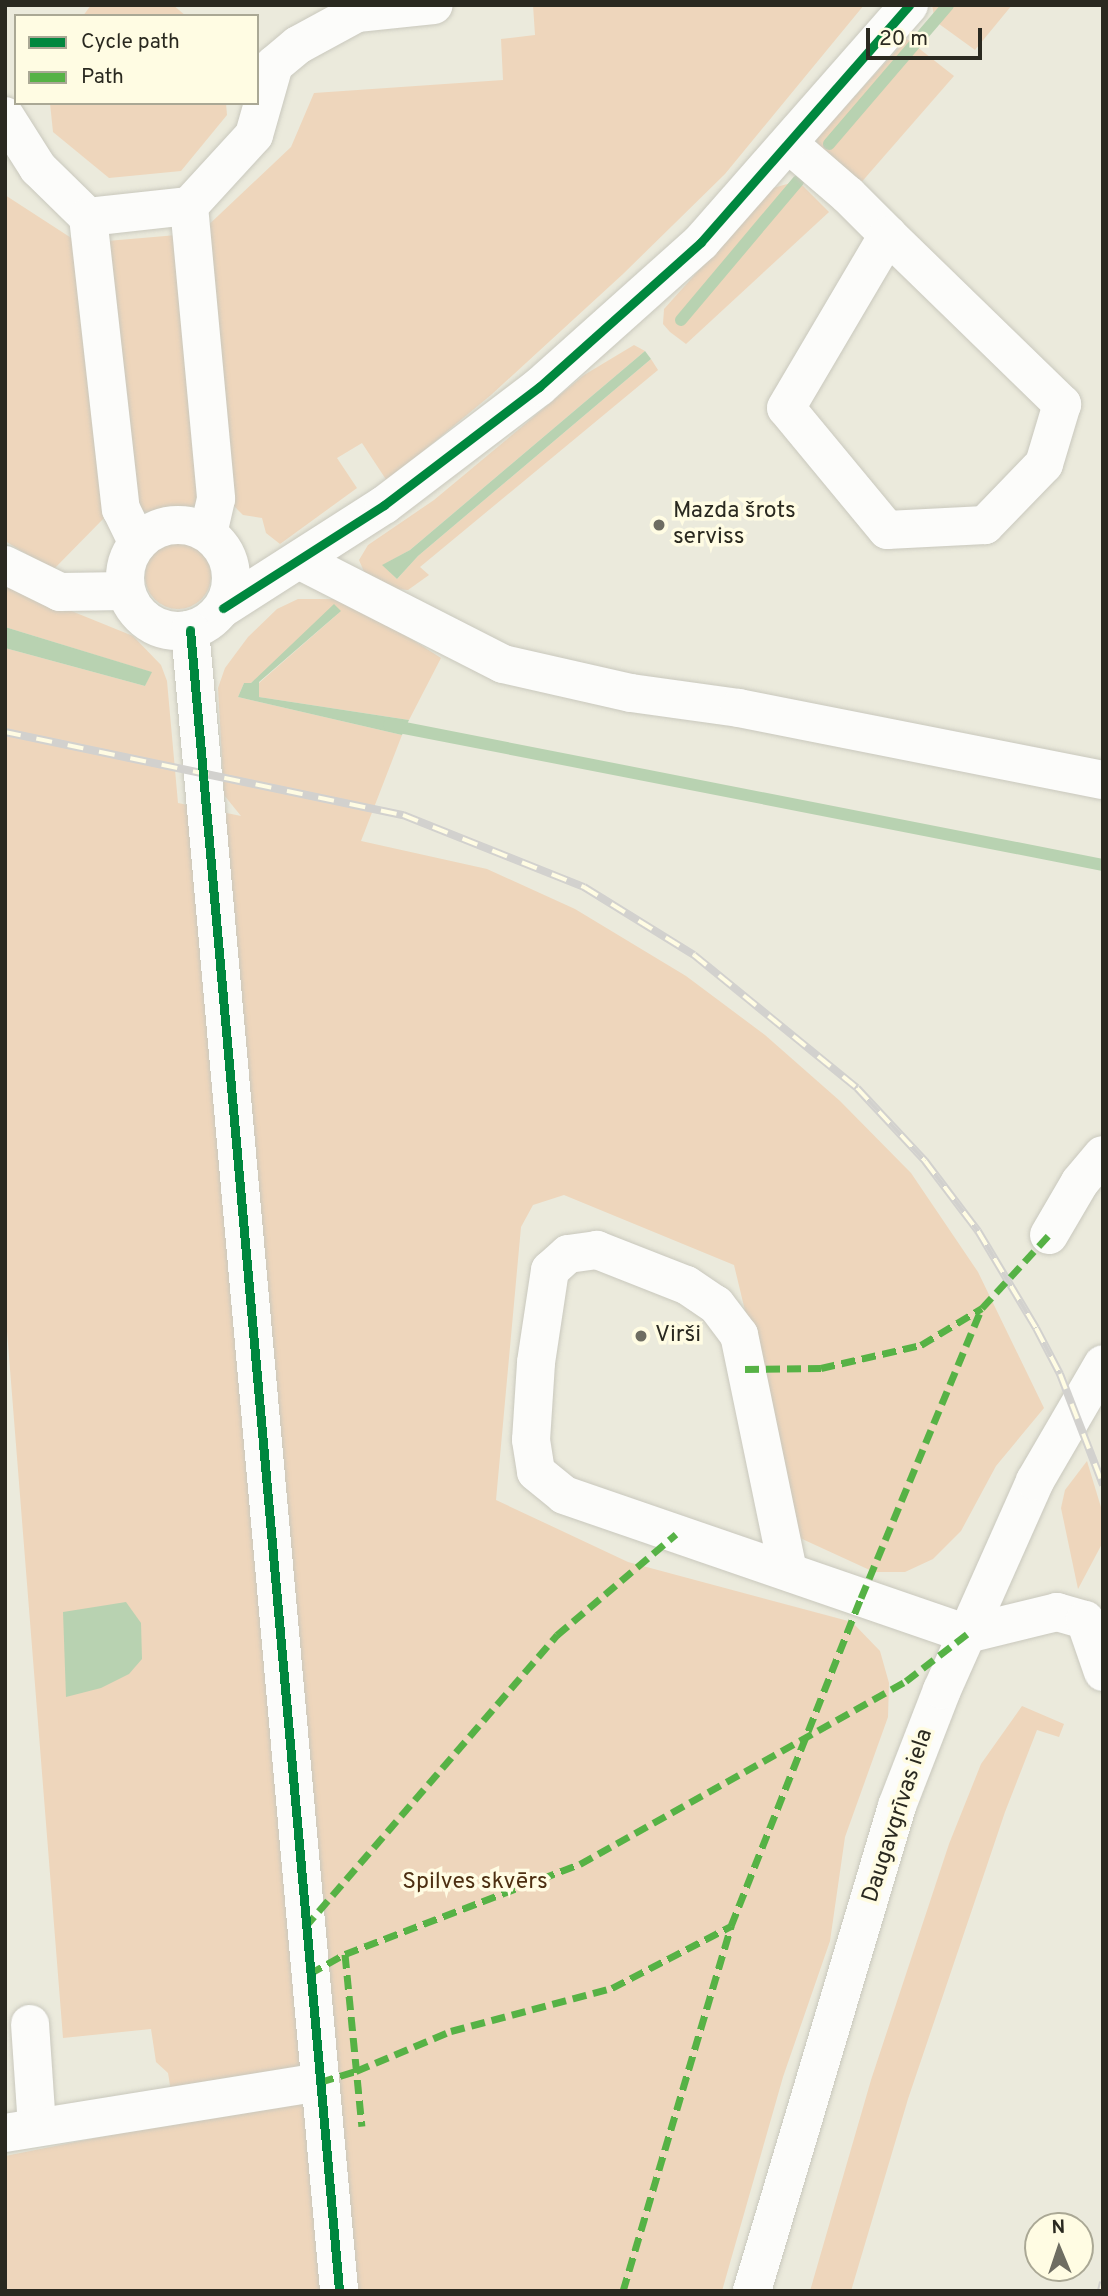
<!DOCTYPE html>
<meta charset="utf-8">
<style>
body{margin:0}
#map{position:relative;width:1108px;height:2296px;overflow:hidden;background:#ebeadc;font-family:Overpass,sans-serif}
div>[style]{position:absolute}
.green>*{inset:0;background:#eed6bc}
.round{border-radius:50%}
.water>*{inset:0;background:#b8d2b1}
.stream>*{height:12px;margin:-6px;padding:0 6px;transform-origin:6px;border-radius:6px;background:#b8d2b1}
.roads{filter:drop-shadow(0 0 2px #c9c8bd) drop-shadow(0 0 2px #c9c8bd)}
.minor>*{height:38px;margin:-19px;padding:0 19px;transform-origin:19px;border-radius:19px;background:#fcfcfa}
.minor>.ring{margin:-19px;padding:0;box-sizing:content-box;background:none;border:38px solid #fcfcfa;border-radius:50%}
.major>*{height:38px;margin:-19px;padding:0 19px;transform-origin:19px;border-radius:19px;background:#fcfcfa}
.rail>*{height:8px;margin-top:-4px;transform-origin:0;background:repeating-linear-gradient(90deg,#fffce3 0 16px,#d2d1ce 0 32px);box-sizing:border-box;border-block:2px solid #d2d1ce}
.quiet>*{height:7px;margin-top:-3.5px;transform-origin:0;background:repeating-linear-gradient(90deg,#56b245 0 14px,transparent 0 21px)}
.cycleway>*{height:9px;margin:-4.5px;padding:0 4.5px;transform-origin:4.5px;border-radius:4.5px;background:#00873e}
.dots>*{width:19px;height:19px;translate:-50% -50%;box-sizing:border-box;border:4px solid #fffce3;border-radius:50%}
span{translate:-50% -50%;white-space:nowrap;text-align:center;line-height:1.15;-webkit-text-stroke:7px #fffce3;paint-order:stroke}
.poi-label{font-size:23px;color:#2a2920}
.left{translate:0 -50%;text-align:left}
.street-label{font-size:23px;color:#2a2920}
.park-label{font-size:23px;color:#4d2f12}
.frame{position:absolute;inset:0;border:7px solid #2a2920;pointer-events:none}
.legend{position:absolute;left:14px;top:14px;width:245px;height:91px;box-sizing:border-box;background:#fffce3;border:2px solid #aaa895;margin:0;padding:9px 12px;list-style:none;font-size:21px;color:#2a2920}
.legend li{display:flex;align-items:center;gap:14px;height:35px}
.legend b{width:35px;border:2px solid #aaa895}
.north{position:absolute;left:1024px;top:2212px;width:70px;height:70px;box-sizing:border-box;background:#fffce3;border:2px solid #aaa895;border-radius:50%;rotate:358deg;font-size:19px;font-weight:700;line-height:28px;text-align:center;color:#2a2920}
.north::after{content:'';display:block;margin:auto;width:24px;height:32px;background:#6e6d62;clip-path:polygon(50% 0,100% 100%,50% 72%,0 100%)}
.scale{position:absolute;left:866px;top:28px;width:116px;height:32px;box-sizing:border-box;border:4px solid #2a2920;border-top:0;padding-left:9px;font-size:21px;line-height:24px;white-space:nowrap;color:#2a2920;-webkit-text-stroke:5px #fffce3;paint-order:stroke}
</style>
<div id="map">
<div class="green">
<div style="clip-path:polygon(91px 5px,173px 5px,186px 16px,83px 16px)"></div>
<div style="clip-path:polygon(533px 5px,864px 5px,725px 174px,623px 274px,491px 395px,387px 481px,362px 443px,337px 458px,357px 488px,280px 544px,266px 533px,262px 518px,243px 515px,230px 502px,201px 232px,291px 147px,314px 93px,503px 80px,501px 39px,535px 35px)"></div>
<div style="clip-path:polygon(932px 5px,1012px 5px,975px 50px,935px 21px)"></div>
<div style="clip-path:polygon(907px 39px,954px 76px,859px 185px,821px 154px,816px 139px)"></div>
<div style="clip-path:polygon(50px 103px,226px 103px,227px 115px,181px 171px,109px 178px,53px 132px)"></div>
<div style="clip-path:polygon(798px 181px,829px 212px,686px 344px,670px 332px,663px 324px,664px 309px,773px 188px)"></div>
<div style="clip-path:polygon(5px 195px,79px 243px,107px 515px,53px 570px,5px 541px)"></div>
<div style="clip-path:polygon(177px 235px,202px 505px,137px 513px,107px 241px)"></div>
<div style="clip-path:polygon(634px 345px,645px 351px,410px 550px,383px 565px,397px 579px,418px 556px,651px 359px,658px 370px,420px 567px,429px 575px,408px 590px,387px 588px,365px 574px,359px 560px,368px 545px,434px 500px,584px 375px)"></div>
<div class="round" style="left:145px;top:543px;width:66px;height:66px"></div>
<div style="clip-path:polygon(5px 584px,133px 636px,161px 665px,167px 681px,178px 803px,241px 816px,224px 795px,218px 688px,225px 668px,248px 637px,277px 609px,298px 599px,349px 599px,441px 658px,409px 720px,259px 697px,259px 683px,341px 611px,251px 683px,244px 683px,238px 697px,402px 735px,361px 841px,487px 869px,575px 909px,686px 976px,765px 1035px,840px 1101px,911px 1173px,978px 1272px,1044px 1408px,996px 1466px,961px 1531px,933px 1559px,905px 1572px,874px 1572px,800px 1538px,734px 1265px,564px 1195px,533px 1205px,521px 1227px,496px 1500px,628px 1562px,852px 1622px,880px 1651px,889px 1683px,888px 1717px,845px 1837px,830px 1941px,783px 2077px,722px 2291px,5px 2291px,5px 2156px,176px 2122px,168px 2073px,156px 2062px,151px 2029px,63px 2038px,5px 1306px,5px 648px,145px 686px,151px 672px,5px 627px)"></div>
<div style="clip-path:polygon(1087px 1461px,1103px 1514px,1103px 1542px,1078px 1589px,1061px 1508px,1065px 1490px)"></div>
<div style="clip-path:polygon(1022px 1706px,1064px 1724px,1059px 1737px,1037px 1730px,1005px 1812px,908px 2099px,851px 2291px,810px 2291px,871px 2080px,949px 1844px,981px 1764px)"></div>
</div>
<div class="water">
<div style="clip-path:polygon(645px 351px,651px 359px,418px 556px,397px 579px,382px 565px,410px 550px)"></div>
<div style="clip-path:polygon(334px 604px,341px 611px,259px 682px,259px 697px,409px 720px,402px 735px,238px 697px,244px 683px,251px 683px)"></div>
<div style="clip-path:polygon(5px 627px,152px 672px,145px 686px,5px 648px)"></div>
<div style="clip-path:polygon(126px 1602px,141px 1623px,142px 1659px,129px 1674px,101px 1688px,66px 1697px,63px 1612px)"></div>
</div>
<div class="stream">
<div style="left:829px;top:144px;width:183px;rotate:-49.4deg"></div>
<div style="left:681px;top:320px;width:182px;rotate:-49.9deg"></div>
<div style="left:389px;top:725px;width:728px;rotate:11.09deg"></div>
</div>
<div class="roads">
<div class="minor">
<div style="left:5px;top:116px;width:62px;rotate:57.6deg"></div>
<div style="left:38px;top:168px;width:70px;rotate:44.4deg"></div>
<div style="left:88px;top:217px;width:294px;rotate:83.6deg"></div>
<div style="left:121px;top:509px;width:37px;rotate:64deg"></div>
<div style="left:790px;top:145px;width:77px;rotate:40.8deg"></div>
<div style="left:848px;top:195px;width:57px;rotate:45deg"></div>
<div style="left:888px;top:235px;width:243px;rotate:44.2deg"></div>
<div style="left:1062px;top:404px;width:63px;rotate:106.7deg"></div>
<div style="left:1044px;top:464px;width:85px;rotate:134deg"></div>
<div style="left:985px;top:525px;width:98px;rotate:177.1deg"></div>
<div style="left:887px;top:530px;width:158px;rotate:-129.6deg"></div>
<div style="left:786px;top:408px;width:201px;rotate:-59.5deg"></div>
<div style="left:189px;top:206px;width:294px;rotate:84.7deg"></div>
<div style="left:216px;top:499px;width:35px;rotate:103deg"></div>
<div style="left:88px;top:217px;width:102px;rotate:-6.2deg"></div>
<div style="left:189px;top:206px;width:96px;rotate:-47.5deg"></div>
<div style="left:254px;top:135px;width:73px;rotate:-74.1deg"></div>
<div style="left:274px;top:65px;width:31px;rotate:-40deg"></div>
<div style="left:298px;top:45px;width:67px;rotate:-28.5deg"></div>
<div style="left:357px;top:13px;width:77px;rotate:-5.9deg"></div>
<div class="ring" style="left:125px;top:525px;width:68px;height:68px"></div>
<div style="left:299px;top:560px;width:229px;rotate:27deg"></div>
<div style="left:503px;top:664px;width:131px;rotate:12.8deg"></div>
<div style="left:631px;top:693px;width:109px;rotate:7.9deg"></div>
<div style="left:739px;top:708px;width:371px;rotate:11.2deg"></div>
<div style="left:5px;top:565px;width:61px;rotate:26.1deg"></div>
<div style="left:60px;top:592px;width:66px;rotate:-0.9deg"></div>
<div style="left:223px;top:608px;width:191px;rotate:-32.6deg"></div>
<div style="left:384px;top:505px;width:195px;rotate:-37.3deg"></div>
<div style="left:539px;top:387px;width:217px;rotate:-41.8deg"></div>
<div style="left:701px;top:242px;width:315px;rotate:-48.7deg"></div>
<div style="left:190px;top:630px;width:1668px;rotate:84.87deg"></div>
<div style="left:1049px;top:1235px;width:61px;rotate:-59.7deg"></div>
<div style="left:1080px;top:1182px;width:35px;rotate:-50deg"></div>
<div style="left:788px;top:1571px;width:241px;rotate:-101.7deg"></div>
<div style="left:739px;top:1335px;width:38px;rotate:-127deg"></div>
<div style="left:716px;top:1305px;width:36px;rotate:-146deg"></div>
<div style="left:686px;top:1285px;width:96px;rotate:-158.5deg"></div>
<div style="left:597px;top:1250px;width:29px;rotate:172deg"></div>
<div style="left:568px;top:1254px;width:24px;rotate:138deg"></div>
<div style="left:550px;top:1270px;width:94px;rotate:98.6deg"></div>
<div style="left:536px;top:1363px;width:77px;rotate:93.7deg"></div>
<div style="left:531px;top:1440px;width:32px;rotate:81deg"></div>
<div style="left:536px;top:1472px;width:36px;rotate:39deg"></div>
<div style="left:564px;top:1495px;width:426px;rotate:19deg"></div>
<div style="left:967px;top:1634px;width:93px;rotate:-13.7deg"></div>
<div style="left:1057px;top:1612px;width:29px;rotate:16deg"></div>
<div style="left:1085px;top:1620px;width:55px;rotate:70.9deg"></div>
<div style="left:30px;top:2024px;width:102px;rotate:86.1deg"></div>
<div style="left:5px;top:2133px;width:319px;rotate:-9.2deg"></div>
</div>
<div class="major">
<div style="left:752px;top:2291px;width:506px;rotate:-73.35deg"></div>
<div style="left:897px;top:1806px;width:124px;rotate:-68.8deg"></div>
<div style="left:942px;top:1690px;width:229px;rotate:-66deg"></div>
<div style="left:1035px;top:1481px;width:135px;rotate:-59.8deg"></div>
</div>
</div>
<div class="rail">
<div style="left:5px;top:732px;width:407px;rotate:11.8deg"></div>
<div style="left:403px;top:815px;width:195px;rotate:21.7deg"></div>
<div style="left:584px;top:887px;width:129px;rotate:31.7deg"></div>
<div style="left:694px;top:955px;width:210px;rotate:39.2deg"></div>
<div style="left:857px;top:1088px;width:100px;rotate:47deg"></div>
<div style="left:925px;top:1161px;width:88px;rotate:52.9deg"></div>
<div style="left:978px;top:1231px;width:113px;rotate:59.1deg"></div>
<div style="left:1036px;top:1328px;width:52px;rotate:62.4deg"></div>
<div style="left:1060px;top:1374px;width:119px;rotate:68.8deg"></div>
<div style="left:1101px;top:2291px;width:9px;rotate:-77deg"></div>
</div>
<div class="quiet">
<div style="left:745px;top:1369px;width:76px;rotate:-0.8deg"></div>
<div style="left:821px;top:1368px;width:103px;rotate:-13deg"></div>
<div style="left:921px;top:1345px;width:71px;rotate:-31.2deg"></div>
<div style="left:305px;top:1927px;width:386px;rotate:-49.2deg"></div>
<div style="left:557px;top:1635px;width:156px;rotate:-40.3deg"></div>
<div style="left:345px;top:1954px;width:173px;rotate:84.4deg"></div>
<div style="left:309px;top:1974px;width:41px;rotate:-29.1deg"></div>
<div style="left:345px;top:1954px;width:252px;rotate:-21deg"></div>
<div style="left:580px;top:1864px;width:374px;rotate:-29.3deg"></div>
<div style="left:906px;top:1681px;width:77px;rotate:-37.6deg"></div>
<div style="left:320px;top:2082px;width:38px;rotate:-17deg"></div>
<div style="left:356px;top:2071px;width:103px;rotate:-22.8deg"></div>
<div style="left:451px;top:2031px;width:167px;rotate:-15deg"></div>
<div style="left:612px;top:1988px;width:134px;rotate:-27.5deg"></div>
<div style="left:623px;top:2291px;width:381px;rotate:-73.5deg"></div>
<div style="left:731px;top:1926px;width:353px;rotate:-68.4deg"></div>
<div style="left:861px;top:1598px;width:314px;rotate:-67.4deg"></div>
<div style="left:982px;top:1308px;width:99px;rotate:-47.5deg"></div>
</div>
<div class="cycleway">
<div style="left:223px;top:608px;width:191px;rotate:-32.6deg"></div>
<div style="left:384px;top:505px;width:195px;rotate:-37.3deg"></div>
<div style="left:539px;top:387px;width:217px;rotate:-41.8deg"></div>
<div style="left:701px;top:242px;width:315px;rotate:-48.7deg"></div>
<div style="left:190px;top:630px;width:1668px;rotate:84.87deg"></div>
</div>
<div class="dots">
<div style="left:659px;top:525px;background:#6e6d62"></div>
<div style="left:641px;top:1336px;background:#6e6d62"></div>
</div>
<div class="poi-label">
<span class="left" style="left:673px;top:525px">Mazda šrots<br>serviss</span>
<span class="left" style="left:655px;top:1336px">Virši</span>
</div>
<div class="street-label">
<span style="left:899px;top:1816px;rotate:-72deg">Daugavgrīvas iela</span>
</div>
<div class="park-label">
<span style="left:475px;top:1883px">Spilves skvērs</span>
</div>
<div class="frame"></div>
<ul class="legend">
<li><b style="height:9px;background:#00873e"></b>Cycle path</li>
<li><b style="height:9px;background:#56b245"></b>Path</li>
</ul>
<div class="north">N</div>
<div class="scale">20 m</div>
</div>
